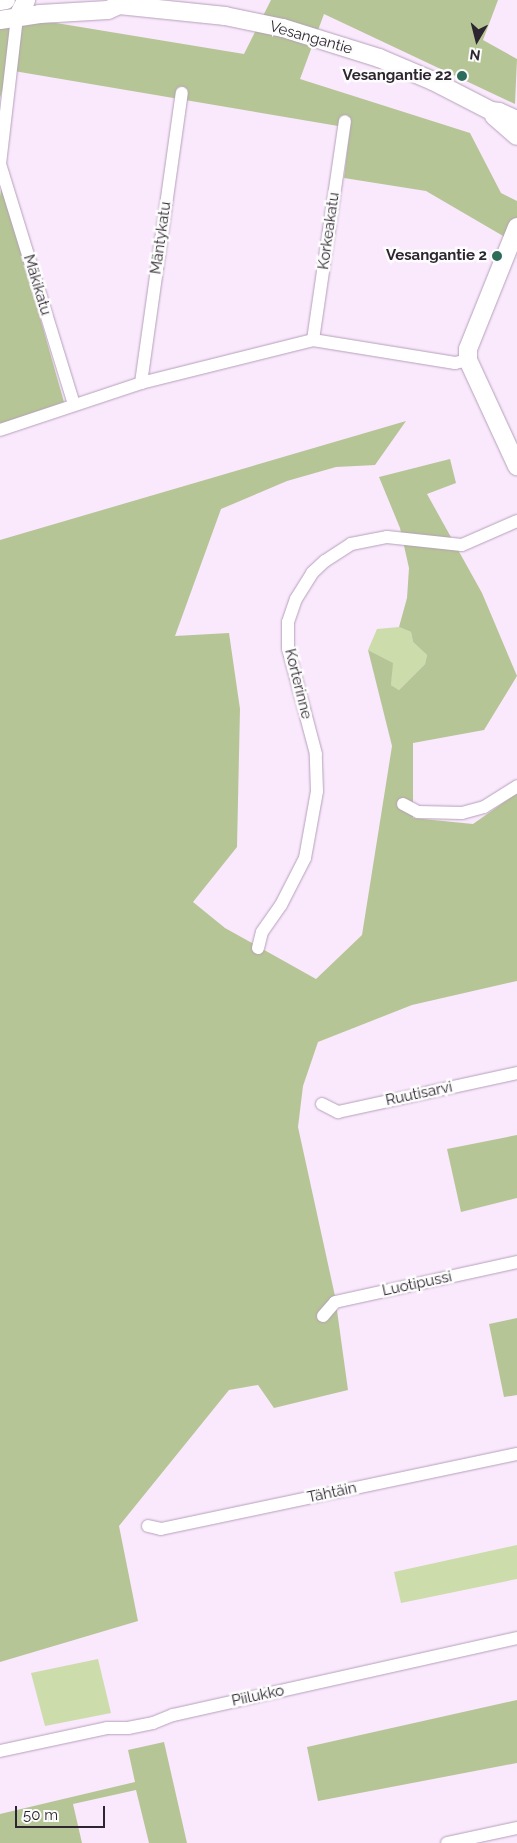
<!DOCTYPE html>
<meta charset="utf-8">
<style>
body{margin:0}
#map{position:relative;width:517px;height:1843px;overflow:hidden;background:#fae8fd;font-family:Raleway,sans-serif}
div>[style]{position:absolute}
.green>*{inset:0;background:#ccdcab}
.forest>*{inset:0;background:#b6c595}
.roads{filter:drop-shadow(0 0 1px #b5a1b9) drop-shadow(0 0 1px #b5a1b9)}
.street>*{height:12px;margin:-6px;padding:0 6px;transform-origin:6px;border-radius:6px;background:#fff}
.secondary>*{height:18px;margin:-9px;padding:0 9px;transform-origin:9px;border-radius:9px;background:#fff}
.dots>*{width:14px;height:14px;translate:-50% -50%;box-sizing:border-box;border:2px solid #fcfcfc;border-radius:50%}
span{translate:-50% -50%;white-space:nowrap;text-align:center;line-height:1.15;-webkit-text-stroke:5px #fcfcfc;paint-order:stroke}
.street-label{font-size:15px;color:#2d252f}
.poi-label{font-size:15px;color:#2d252f;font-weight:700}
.right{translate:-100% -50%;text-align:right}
.north{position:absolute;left:452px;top:15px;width:50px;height:50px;-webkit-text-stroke:4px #fcfcfc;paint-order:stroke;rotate:188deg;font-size:14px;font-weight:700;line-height:20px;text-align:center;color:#2d252f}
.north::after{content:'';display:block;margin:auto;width:18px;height:22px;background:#2d252f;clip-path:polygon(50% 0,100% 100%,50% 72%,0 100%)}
.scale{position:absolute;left:15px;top:1806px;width:90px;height:22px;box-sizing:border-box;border:2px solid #2d252f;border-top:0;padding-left:6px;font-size:15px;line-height:18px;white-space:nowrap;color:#2d252f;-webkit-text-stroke:4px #fcfcfc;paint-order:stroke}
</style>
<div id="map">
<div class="green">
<div style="clip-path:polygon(399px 627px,411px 632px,413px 642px,427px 655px,425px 664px,399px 690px,391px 685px,392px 663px,368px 650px,377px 629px)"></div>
<div style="clip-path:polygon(517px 1545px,517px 1579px,401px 1603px,394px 1572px)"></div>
<div style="clip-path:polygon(98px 1659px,111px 1713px,45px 1726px,31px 1673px)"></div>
</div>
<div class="forest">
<div style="clip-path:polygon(271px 0,498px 0,483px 40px,517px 59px,515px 104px,324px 14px,300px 79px,470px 133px,501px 193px,517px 201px,517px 244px,426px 191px,344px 178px,350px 128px,8px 70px,0 98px,0 26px,50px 22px,244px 54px)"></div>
<div style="clip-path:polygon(2px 184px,64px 402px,0 424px,0 196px)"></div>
<div style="clip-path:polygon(406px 421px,375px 465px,336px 467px,287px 481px,221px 509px,175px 636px,229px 633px,240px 709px,237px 847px,193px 902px,225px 928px,316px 979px,362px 935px,392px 746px,368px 650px,393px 663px,391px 685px,399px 690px,425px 664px,427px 655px,413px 642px,411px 632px,399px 627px,407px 598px,409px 568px,400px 528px,379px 477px,450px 459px,456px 483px,427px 494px,482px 593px,517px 676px,484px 730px,413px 743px,413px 818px,473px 824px,517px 793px,517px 981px,412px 1005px,318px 1042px,303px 1086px,298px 1127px,335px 1296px,348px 1390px,274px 1408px,258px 1385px,229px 1390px,119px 1526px,138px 1621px,0 1662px,0 540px)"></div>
<div style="clip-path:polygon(517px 1135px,517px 1198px,461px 1212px,447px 1149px)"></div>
<div style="clip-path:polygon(517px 1318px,517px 1395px,504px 1397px,489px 1324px)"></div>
<div style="clip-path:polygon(517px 1700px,517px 1763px,318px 1801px,307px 1747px)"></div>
<div style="clip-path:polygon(164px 1742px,187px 1843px,149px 1843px,136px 1790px,73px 1804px,82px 1843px,0 1843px,0 1814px,135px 1782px,128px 1750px)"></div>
</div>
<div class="roads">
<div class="street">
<div style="left:0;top:164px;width:252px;rotate:72.9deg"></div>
<div style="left:0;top:164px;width:147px;rotate:-83.4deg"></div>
<div style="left:313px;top:340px;width:221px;rotate:-81.7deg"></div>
<div style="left:141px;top:383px;width:293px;rotate:-82deg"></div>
<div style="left:0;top:430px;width:149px;rotate:-18.4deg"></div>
<div style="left:141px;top:383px;width:177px;rotate:-14deg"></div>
<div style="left:313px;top:340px;width:144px;rotate:9.2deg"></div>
<div style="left:455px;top:363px;width:13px;rotate:-13deg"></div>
<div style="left:403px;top:804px;width:17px;rotate:28deg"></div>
<div style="left:418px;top:812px;width:44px;rotate:1.3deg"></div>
<div style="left:462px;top:813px;width:23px;rotate:-15deg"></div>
<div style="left:484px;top:807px;width:39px;rotate:-32deg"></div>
<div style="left:258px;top:948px;width:16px;rotate:-76deg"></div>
<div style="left:262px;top:932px;width:33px;rotate:-55deg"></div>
<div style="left:281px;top:905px;width:53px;rotate:-62.9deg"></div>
<div style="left:305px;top:858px;width:68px;rotate:-79.8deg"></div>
<div style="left:317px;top:791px;width:37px;rotate:-92deg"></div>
<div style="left:316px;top:754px;width:110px;rotate:-104.8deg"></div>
<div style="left:288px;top:648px;width:26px;rotate:-90deg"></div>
<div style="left:288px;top:622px;width:24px;rotate:-71deg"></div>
<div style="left:296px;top:599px;width:31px;rotate:-58deg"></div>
<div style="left:312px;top:573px;width:18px;rotate:-43deg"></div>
<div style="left:325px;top:561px;width:31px;rotate:-33deg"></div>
<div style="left:351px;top:544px;width:37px;rotate:-11deg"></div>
<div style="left:387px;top:537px;width:75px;rotate:6.1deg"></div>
<div style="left:462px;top:545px;width:60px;rotate:-23.6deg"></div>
<div style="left:322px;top:1104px;width:18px;rotate:27deg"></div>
<div style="left:338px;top:1112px;width:183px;rotate:-12.3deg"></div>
<div style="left:323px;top:1316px;width:18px;rotate:-49deg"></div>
<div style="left:335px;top:1302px;width:186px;rotate:-12.4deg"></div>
<div style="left:148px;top:1526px;width:13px;rotate:13deg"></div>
<div style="left:161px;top:1529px;width:364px;rotate:-11.9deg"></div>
<div style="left:0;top:1751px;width:109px;rotate:-12.1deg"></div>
<div style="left:107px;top:1728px;width:21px"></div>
<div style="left:128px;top:1728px;width:25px;rotate:-11deg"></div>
<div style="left:153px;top:1723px;width:22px;rotate:-22deg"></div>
<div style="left:173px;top:1715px;width:353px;rotate:-12.6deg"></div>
<div style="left:447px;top:1843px;width:72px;rotate:-12.1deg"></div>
</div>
<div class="secondary">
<div style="left:0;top:1px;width:6px;rotate:-9deg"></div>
<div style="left:17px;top:18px;width:20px;rotate:-63deg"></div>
<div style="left:0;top:20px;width:40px;rotate:-8.5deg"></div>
<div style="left:40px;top:14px;width:68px;rotate:-3.4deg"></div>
<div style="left:108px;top:10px;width:12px;rotate:-24deg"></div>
<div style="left:119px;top:5px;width:107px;rotate:5.9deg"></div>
<div style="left:225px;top:16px;width:59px;rotate:11.7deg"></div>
<div style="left:283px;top:28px;width:101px;rotate:17.4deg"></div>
<div style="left:379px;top:58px;width:59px;rotate:23.1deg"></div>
<div style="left:433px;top:81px;width:65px;rotate:27.3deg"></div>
<div style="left:491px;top:111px;width:8px;rotate:7deg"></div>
<div style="left:499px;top:112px;width:20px;rotate:24deg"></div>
<div style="left:494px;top:116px;width:30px;rotate:41deg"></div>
<div style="left:517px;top:227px;width:131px;rotate:111.9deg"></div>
<div style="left:468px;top:349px;width:11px;rotate:90deg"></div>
<div style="left:468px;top:360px;width:117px;rotate:65.2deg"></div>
</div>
</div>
<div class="dots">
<div style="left:462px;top:76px;background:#2d6c5a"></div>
<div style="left:497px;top:256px;background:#2d6c5a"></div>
</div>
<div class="street-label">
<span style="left:311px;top:38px;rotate:16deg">Vesangantie</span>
<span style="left:329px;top:231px;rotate:-82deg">Korkeakatu</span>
<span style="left:161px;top:238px;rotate:-82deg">Mäntykatu</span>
<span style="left:37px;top:285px;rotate:73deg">Mäkikatu</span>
<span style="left:298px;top:684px;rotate:76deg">Korterinne</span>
<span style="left:419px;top:1094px;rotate:-12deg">Ruutisarvi</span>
<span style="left:417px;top:1284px;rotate:-12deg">Luotipussi</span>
<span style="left:332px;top:1493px;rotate:-12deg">Tähtäin</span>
<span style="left:258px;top:1696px;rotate:-12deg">Piilukko</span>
</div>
<div class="poi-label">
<span class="right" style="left:452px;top:76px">Vesangantie 22</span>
<span class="right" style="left:487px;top:256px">Vesangantie 2</span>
</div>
<div class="north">N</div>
<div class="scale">50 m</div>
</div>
